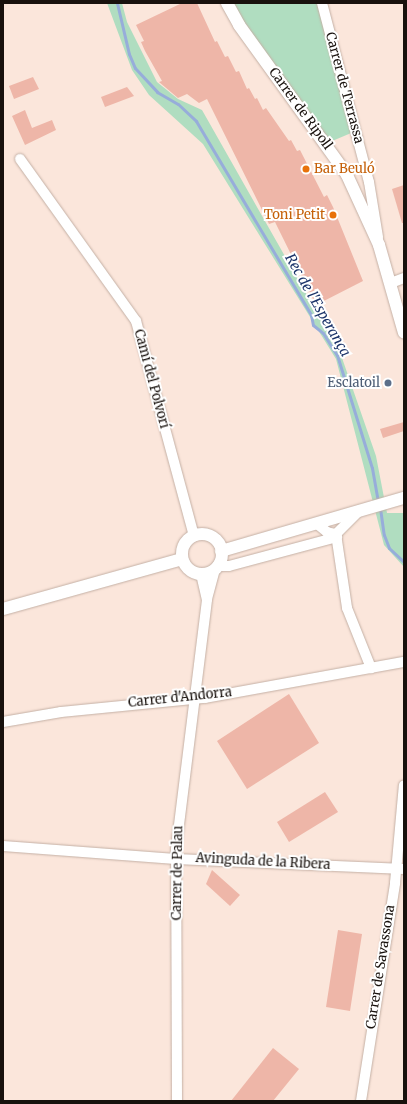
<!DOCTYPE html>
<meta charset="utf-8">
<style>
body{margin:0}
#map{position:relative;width:407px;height:1104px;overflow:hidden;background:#fbe6db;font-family:Merriweather,serif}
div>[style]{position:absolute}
.green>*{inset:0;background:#b0ddc0}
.stream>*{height:3px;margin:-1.5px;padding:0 1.5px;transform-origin:1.5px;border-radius:1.5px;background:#97adda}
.building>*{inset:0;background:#eeb6a8}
.roads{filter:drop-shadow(0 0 1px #c4b0a5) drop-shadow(0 0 1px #c4b0a5)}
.minor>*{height:10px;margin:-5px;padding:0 5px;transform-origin:5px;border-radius:5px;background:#fff}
.tertiary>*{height:12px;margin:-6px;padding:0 6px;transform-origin:6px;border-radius:6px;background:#fff}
.tertiary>.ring{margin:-6px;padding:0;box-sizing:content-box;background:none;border:12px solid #fff;border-radius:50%}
.dots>*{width:11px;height:11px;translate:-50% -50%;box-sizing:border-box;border:2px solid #fff;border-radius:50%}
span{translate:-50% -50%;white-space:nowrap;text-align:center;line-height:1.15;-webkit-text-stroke:4px #fff;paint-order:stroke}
.street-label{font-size:13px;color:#18110d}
.food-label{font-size:13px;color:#c56008}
.left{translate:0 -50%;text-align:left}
.right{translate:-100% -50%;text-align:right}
.service-label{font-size:13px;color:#4e5e75}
.water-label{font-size:14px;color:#1b3369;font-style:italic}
.frame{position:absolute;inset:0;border:4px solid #18110d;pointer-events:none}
</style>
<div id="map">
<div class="green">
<div style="clip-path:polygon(107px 3px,122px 3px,127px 22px,157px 82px,178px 99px,202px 110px,341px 355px,376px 456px,387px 513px,404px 513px,404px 567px,384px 545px,336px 359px,203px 144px,149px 95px,132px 70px)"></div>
<div style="clip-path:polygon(227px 3px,322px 3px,356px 131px,325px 144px)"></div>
</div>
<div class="stream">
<div style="left:117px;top:3px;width:52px;rotate:76.8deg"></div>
<div style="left:129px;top:54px;width:15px;rotate:67deg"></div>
<div style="left:135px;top:68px;width:33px;rotate:47deg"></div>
<div style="left:157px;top:92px;width:24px;rotate:30deg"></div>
<div style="left:178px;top:104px;width:25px;rotate:43deg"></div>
<div style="left:196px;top:121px;width:226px;rotate:59.3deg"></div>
<div style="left:311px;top:315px;width:10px;rotate:79deg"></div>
<div style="left:313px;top:325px;width:13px;rotate:39deg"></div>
<div style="left:323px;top:333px;width:26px;rotate:58deg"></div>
<div style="left:337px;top:355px;width:118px;rotate:72.8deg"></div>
<div style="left:372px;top:468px;width:35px;rotate:80deg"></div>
<div style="left:380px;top:508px;width:27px;rotate:82deg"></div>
<div style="left:384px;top:535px;width:14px;rotate:69deg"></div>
<div style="left:389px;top:548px;width:21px;rotate:43deg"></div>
</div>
<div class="building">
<div style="clip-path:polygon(182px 3px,197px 3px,215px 42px,217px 41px,225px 57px,228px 56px,236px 72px,239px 71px,247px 89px,249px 88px,255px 99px,257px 98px,263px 110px,266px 108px,289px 141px,291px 140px,297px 151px,300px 150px,324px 197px,327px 195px,333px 207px,363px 281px,316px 305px,275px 222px,269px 224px,207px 99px,199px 103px,187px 94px,178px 98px,159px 82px,162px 81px,145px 51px,141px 42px,144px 41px,136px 25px)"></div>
<div style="clip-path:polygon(33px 77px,39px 89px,14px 99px,9px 86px)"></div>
<div style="clip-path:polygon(127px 87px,134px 96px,105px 107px,101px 97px)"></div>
<div style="clip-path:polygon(25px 110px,32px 128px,52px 120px,56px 130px,25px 145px,12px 116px)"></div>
<div style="clip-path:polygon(404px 185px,404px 223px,402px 223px,392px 189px)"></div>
<div style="clip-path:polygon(404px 422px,404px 431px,383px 438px,380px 429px)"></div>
<div style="clip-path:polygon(289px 694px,319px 743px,247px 789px,217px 741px)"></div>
<div style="clip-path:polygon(325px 792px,338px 812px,289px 842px,277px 822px)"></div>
<div style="clip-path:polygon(212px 870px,240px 895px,230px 906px,206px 884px)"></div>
<div style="clip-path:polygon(338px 930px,362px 934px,350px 1011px,326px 1007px)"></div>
<div style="clip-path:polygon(273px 1048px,299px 1069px,273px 1101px,231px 1101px)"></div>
</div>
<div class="roads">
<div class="minor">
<div style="left:322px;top:3px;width:185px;rotate:75.3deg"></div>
<div style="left:369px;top:182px;width:56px;rotate:80.7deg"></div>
<div style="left:20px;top:159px;width:199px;rotate:54.4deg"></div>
<div style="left:136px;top:321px;width:223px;rotate:74.9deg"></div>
<div style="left:391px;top:283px;width:14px;rotate:-21deg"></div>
<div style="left:316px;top:523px;width:14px;rotate:39deg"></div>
<div style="left:327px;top:532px;width:9px;rotate:13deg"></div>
<div style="left:336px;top:534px;width:34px;rotate:-45deg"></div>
<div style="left:336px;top:534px;width:75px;rotate:81.5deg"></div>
<div style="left:347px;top:608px;width:65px;rotate:68.2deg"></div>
<div style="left:217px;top:566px;width:12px"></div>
<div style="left:229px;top:566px;width:112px;rotate:-15deg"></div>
<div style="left:201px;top:574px;width:26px;rotate:77deg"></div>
<div style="left:3px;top:722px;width:59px;rotate:-9.8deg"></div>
<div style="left:61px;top:712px;width:145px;rotate:-5.6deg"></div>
<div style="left:205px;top:698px;width:202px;rotate:-10.3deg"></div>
<div style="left:3px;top:846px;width:173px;rotate:4.3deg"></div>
<div style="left:176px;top:859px;width:228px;rotate:2.5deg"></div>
<div style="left:177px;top:1101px;width:252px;rotate:-90.2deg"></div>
<div style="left:176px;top:849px;width:252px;rotate:-82.9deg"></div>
<div style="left:207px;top:599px;width:31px;rotate:-75deg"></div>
<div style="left:361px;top:1101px;width:221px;rotate:-81.1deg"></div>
<div style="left:395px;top:883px;width:98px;rotate:-84.8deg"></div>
</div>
<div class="tertiary">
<div style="left:227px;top:3px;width:25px;rotate:61deg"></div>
<div style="left:239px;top:25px;width:185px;rotate:54.2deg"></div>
<div style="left:347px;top:175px;width:77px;rotate:65.4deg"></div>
<div style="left:379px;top:245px;width:91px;rotate:74.1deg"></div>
<div class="ring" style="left:182px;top:534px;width:28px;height:28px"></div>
<div style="left:221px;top:551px;width:191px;rotate:-16.2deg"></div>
<div style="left:3px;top:609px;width:186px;rotate:-15.6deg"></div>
</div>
</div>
<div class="dots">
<div style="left:306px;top:169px;background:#e8710a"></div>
<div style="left:333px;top:215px;background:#e8710a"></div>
<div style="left:388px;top:383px;background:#5c6f8a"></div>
</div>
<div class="street-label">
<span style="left:344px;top:88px;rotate:75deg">Carrer de Terrassa</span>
<span style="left:300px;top:109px;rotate:54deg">Carrer de Ripoll</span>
<span style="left:151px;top:379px;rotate:75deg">Camí del Polvorí</span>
<span style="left:180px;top:698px;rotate:-6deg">Carrer d'Andorra</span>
<span style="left:263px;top:862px;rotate:3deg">Avinguda de la Ribera</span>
<span style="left:178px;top:873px;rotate:-89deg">Carrer de Palau</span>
<span style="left:381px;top:967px;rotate:-81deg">Carrer de Savassona</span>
</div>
<div class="food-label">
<span class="left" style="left:314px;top:169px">Bar Beuló</span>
<span class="right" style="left:325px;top:215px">Toni Petit</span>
</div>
<div class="service-label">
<span class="right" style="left:380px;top:383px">Esclatoil</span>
</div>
<div class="water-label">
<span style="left:318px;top:305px;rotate:60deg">Rec de l'Esperança</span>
</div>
<div class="frame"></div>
</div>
